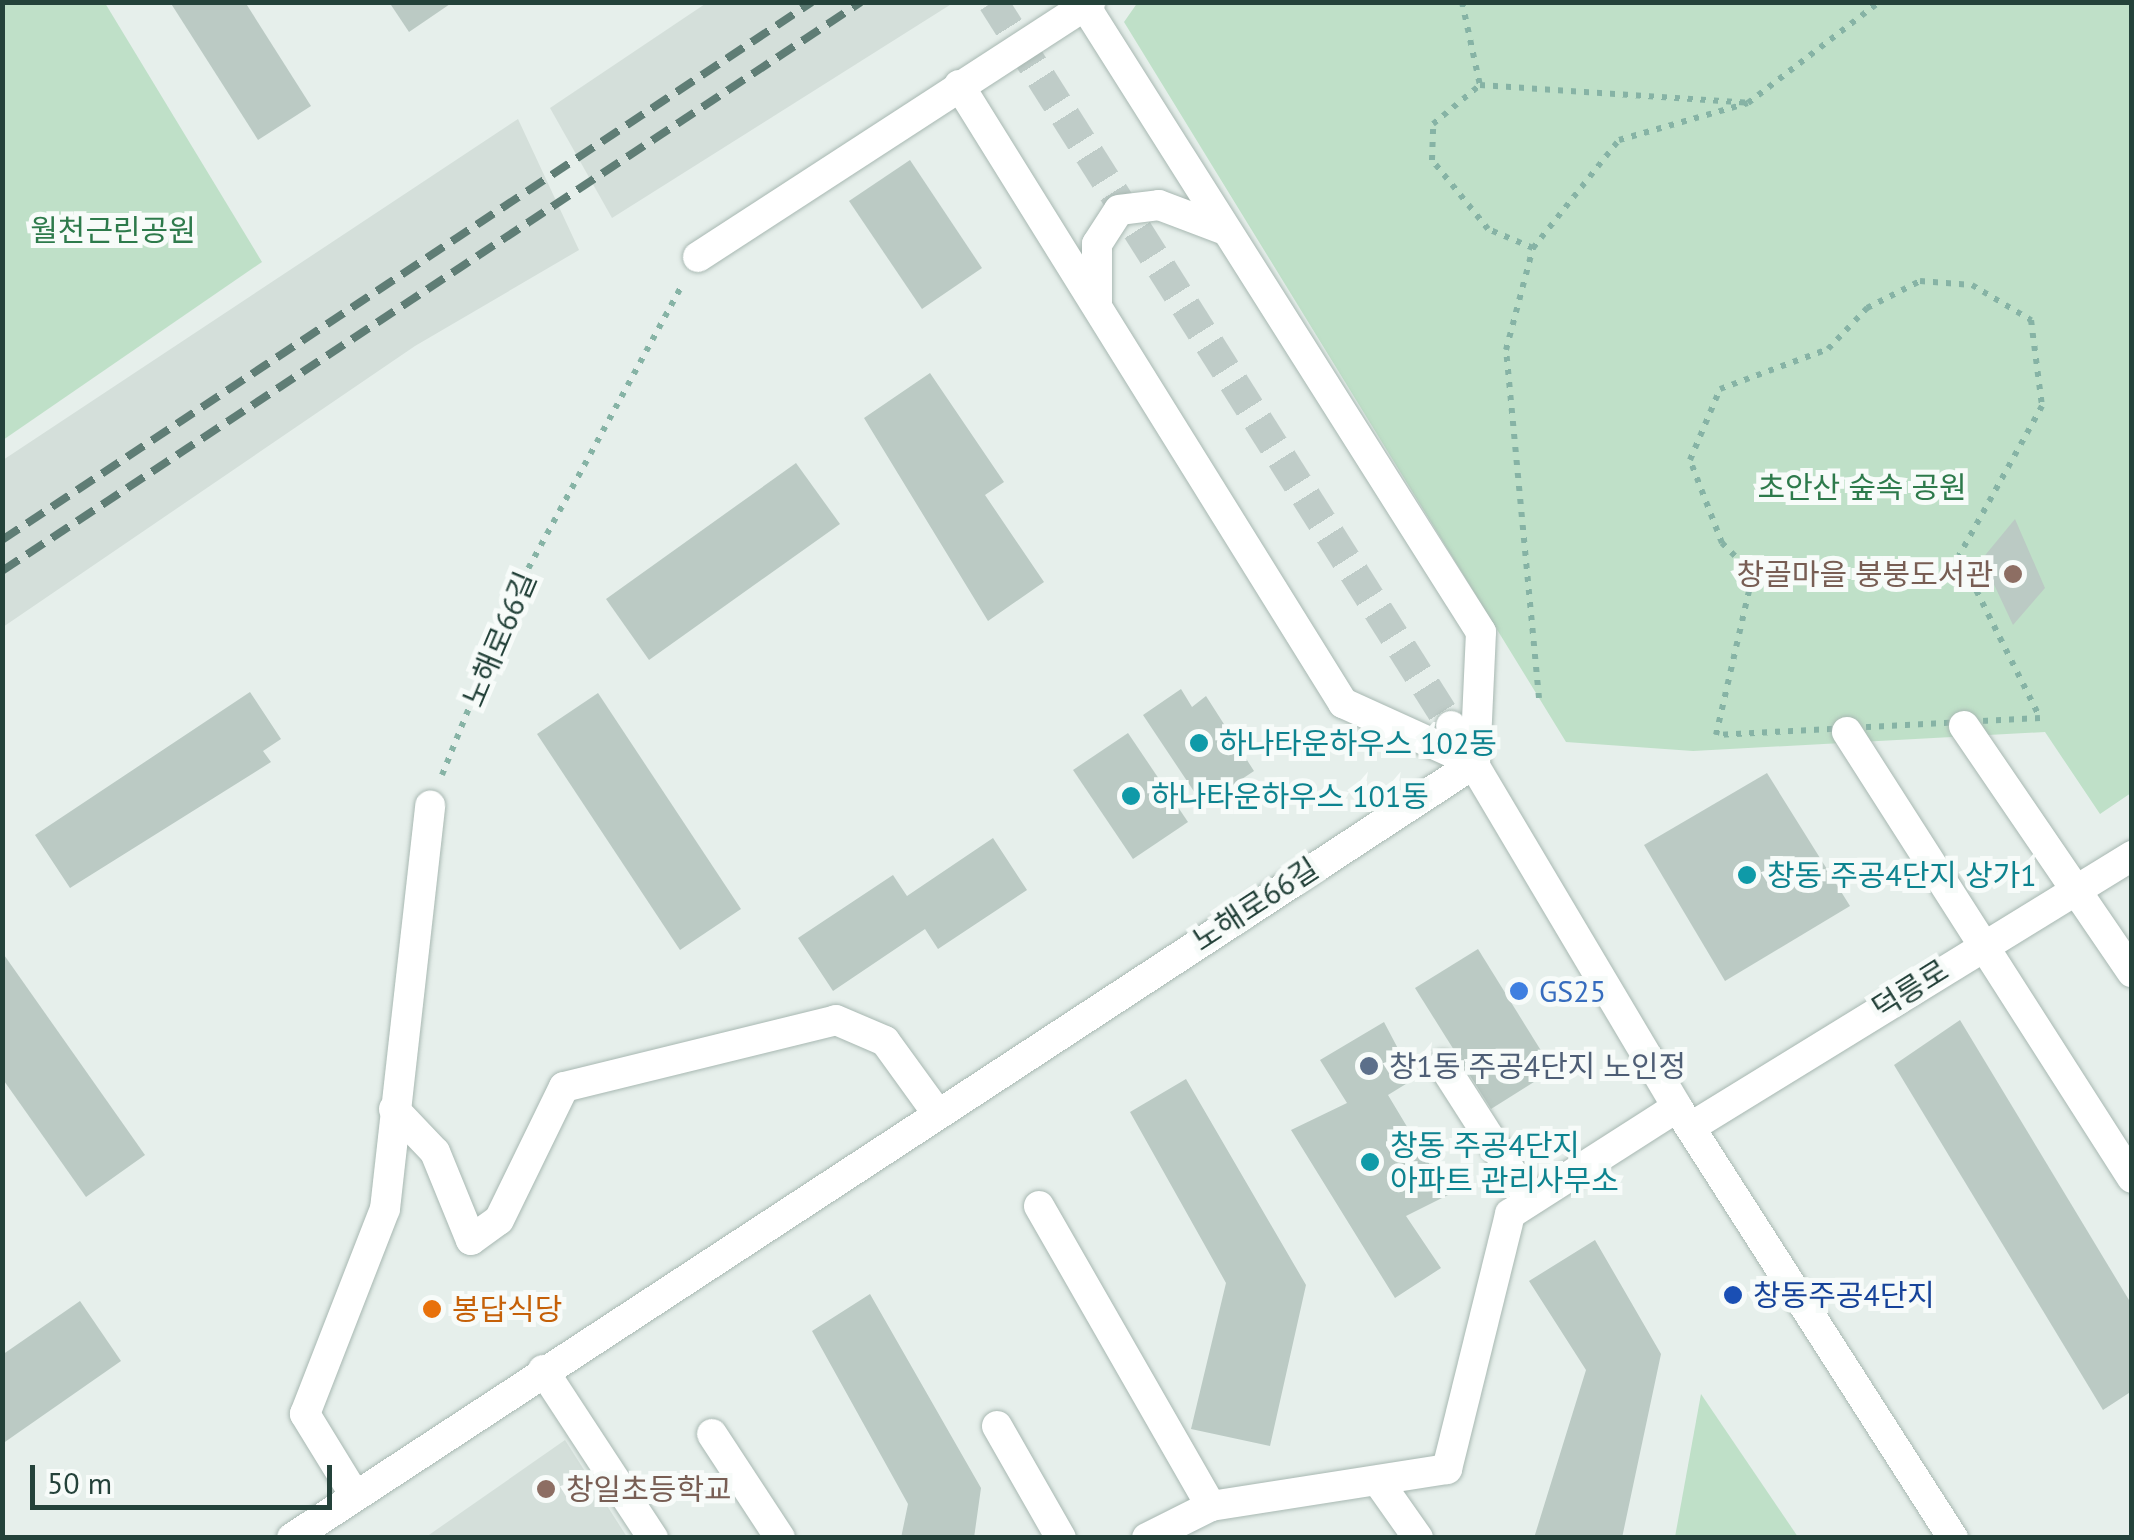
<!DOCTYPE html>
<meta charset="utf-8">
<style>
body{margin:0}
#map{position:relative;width:2134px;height:1540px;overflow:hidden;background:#e6efeb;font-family:"PT Sans","Noto Sans KR",sans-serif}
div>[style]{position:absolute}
.built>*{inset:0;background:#d4dfda}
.green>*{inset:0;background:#bfe0c8}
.building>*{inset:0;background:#bbcac4}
.secondary-tunnel>*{height:30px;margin-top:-15px;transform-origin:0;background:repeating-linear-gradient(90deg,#bfccc8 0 30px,transparent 0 45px)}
.path>*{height:6px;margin-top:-3px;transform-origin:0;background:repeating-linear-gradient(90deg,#86b3a5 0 5px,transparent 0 13px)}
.roads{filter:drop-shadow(0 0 2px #a8b8b2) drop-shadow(0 0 2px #a8b8b2)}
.minor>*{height:30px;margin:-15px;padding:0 15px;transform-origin:15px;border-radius:15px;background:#fff}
.tertiary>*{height:30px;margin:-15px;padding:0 15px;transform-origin:15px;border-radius:15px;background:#fff}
.secondary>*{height:30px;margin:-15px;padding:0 15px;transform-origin:15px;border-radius:15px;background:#fff}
.rail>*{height:8px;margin-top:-4px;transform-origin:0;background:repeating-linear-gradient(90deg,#5f7d75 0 20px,transparent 0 30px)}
.dots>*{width:28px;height:28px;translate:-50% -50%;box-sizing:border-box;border:5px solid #f7fbf9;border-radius:50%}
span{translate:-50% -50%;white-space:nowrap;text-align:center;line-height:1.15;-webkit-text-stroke:10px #f7fbf9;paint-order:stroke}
.park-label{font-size:30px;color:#2d7a4b}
.education-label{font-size:30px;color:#785e54}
.right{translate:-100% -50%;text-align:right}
.left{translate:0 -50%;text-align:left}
.street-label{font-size:30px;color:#24423a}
.culture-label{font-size:30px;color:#0d838f}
.shop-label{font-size:30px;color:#366cbe}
.service-label{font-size:30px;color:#4e5e75}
.transit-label{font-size:30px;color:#164399}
.food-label{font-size:30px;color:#c56008}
.frame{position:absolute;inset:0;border:5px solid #24423a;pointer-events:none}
.scale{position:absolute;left:30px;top:1465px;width:302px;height:45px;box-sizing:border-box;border:5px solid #24423a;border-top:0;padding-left:12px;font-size:30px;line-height:35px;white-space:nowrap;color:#24423a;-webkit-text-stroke:8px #f7fbf9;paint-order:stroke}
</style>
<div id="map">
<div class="built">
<div style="clip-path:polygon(708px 2px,953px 2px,953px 3px,612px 218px,550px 108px)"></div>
<div style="clip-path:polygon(518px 119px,579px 250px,415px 346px,3px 627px,3px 460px)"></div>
<div style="clip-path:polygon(565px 1440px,627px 1537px,426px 1537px)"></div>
</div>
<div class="green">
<div style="clip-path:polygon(3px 2px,105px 3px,262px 262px,3px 440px)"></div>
<div style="clip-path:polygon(1138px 2px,2131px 3px,2131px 793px,2100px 814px,2045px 732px,1693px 751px,1566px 742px,1124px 22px)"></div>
<div style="clip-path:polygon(1701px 1394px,1798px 1537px,1675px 1537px)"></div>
</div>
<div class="building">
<div style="clip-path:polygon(170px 2px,245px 2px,311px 106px,258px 140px)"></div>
<div style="clip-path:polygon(389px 2px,453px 2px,409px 32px)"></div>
<div style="clip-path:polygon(910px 160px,982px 268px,922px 309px,849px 201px)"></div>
<div style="clip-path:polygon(930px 373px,1004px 482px,985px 495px,1044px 582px,988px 621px,864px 418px)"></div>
<div style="clip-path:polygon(796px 463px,840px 524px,649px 660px,606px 599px)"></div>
<div style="clip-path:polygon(2015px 519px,2045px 588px,2013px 625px,1982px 559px)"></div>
<div style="clip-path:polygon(1181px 689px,1192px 707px,1206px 696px,1254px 771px,1203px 805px,1143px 715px)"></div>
<div style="clip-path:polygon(250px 692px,281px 739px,263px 751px,271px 762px,70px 888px,35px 835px)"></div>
<div style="clip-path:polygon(598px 693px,741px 909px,680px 950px,537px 734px)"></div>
<div style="clip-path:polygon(1128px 733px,1188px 822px,1133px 859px,1073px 770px)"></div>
<div style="clip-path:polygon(1767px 773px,1850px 906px,1725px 981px,1644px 845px)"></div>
<div style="clip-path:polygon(993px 838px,1027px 890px,938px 949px,925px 929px,833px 991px,798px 938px,893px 875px,907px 896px)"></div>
<div style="clip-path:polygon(1478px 949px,1553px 1070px,1491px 1109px,1415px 988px)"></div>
<div style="clip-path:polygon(2px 952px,145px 1155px,86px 1197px,2px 1078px)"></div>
<div style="clip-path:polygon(1960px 1020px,2132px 1305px,2132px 1391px,2103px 1410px,1894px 1065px)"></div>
<div style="clip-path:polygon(1384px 1022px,1414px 1079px,1388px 1095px,1448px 1195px,1406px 1216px,1441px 1268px,1395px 1298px,1291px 1130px,1347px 1103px,1320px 1060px)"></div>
<div style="clip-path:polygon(1186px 1079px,1306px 1285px,1270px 1446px,1191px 1429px,1226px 1283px,1130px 1112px)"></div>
<div style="clip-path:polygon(1595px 1240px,1661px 1354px,1622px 1538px,1534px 1538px,1586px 1370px,1529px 1281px)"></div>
<div style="clip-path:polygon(870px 1294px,981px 1488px,974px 1538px,901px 1538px,908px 1504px,812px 1331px)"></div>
<div style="clip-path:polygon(80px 1301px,121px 1361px,2px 1444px,2px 1355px)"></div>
</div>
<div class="secondary-tunnel">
<div style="left:993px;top:2px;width:857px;rotate:57.68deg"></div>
</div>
<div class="path">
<div style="left:1462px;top:2px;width:85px;rotate:77.8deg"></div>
<div style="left:1533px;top:248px;width:49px;rotate:-157.1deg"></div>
<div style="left:1488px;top:229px;width:89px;rotate:-129.1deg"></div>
<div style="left:1432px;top:160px;width:36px;rotate:-88deg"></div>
<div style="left:1433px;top:124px;width:61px;rotate:-39.7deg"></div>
<div style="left:1480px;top:85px;width:269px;rotate:3.8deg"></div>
<div style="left:1748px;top:103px;width:165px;rotate:-37.6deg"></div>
<div style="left:1920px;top:281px;width:52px;rotate:4.4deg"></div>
<div style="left:1972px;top:285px;width:69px;rotate:30.7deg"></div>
<div style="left:2031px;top:320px;width:87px;rotate:82.7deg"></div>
<div style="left:2042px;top:406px;width:171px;rotate:119deg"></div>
<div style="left:1959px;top:556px;width:181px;rotate:63.4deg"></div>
<div style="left:2040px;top:718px;width:324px;rotate:177deg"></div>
<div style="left:1716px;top:735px;width:165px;rotate:-77.1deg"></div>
<div style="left:1753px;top:574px;width:44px;rotate:-135deg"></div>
<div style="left:1722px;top:543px;width:89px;rotate:-111.1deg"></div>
<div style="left:1690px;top:460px;width:77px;rotate:-67.1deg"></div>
<div style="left:1720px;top:389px;width:115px;rotate:-20.3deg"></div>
<div style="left:1828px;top:349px;width:57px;rotate:-46.4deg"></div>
<div style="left:1867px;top:308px;width:59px;rotate:-27deg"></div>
<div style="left:1539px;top:698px;width:350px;rotate:-95.4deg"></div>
<div style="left:1506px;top:350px;width:106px;rotate:-75.2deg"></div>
<div style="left:1533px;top:248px;width:138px;rotate:-51.5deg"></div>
<div style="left:1619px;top:140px;width:134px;rotate:-16deg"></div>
<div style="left:442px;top:775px;width:198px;rotate:-68.1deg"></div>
<div style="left:516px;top:591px;width:349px;rotate:-61.5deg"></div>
</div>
<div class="roads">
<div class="minor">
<div style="left:698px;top:257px;width:468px;rotate:-33deg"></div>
<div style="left:1964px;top:726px;width:298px;rotate:55.7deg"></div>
<div style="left:1847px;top:732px;width:529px;rotate:57.42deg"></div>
<div style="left:1443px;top:1065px;width:161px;rotate:57.4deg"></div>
<div style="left:394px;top:1109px;width:59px;rotate:46.4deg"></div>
<div style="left:435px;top:1152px;width:95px;rotate:67.8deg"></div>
<div style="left:471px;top:1240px;width:34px;rotate:-36deg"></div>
<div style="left:499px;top:1220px;width:148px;rotate:-64deg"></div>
<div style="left:564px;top:1087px;width:280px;rotate:-13.8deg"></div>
<div style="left:836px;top:1020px;width:53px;rotate:23.2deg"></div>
<div style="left:885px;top:1041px;width:85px;rotate:54.1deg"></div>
<div style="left:1691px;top:1127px;width:518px;rotate:-31.57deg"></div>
<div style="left:1039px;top:1206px;width:346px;rotate:60.2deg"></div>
<div style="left:543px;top:1370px;width:201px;rotate:56.8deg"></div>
<div style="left:997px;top:1426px;width:129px;rotate:60.3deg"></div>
<div style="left:712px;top:1434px;width:124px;rotate:56.8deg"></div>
<div style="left:1380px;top:1484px;width:66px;rotate:54.9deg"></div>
<div style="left:1147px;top:1538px;width:72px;rotate:-26.6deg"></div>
<div style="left:1211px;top:1506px;width:239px;rotate:-8.9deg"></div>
<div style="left:1447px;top:1469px;width:263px;rotate:-76.1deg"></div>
<div style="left:1510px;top:1214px;width:198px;rotate:-32.6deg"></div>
</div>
<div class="tertiary">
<div style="left:354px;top:1494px;width:94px;rotate:-121.5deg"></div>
<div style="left:305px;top:1414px;width:220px;rotate:-68.7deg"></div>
<div style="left:385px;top:1209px;width:406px;rotate:-83.6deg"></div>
</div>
<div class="secondary">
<div style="left:1087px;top:9px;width:737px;rotate:57.69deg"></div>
<div style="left:1481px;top:632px;width:131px;rotate:92.6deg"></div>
<div style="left:959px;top:85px;width:728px;rotate:58.14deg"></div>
<div style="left:1343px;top:703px;width:145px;rotate:24.4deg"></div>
<div style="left:1097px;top:302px;width:58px;rotate:-90deg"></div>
<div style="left:1097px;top:244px;width:40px;rotate:-57.1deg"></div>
<div style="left:1119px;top:210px;width:40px;rotate:-7.1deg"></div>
<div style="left:1159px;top:205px;width:71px;rotate:20.7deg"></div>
<div style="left:1451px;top:726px;width:443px;rotate:59.3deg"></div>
<div style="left:1677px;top:1107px;width:512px;rotate:57.37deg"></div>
<div style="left:292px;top:1538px;width:1414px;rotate:-33.23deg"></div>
</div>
</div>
<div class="rail">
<div style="left:2px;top:540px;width:972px;rotate:-33.59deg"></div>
<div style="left:2px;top:571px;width:1030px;rotate:-33.52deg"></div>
</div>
<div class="dots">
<div style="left:2013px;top:574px;background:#8d6e63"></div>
<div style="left:1199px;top:743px;background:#0f9aa8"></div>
<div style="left:1131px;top:796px;background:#0f9aa8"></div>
<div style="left:1747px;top:875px;background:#0f9aa8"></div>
<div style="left:1519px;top:991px;background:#3f7fe0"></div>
<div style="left:1369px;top:1066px;background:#5c6f8a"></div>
<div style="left:1370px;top:1162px;background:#0f9aa8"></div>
<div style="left:1733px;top:1295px;background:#1a4fb4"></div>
<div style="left:432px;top:1309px;background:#e8710a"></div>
<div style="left:546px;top:1489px;background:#8d6e63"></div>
</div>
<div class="park-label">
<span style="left:113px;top:230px">월천근린공원</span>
<span style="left:1862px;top:487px">초안산 숲속 공원</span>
</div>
<div class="education-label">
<span class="right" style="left:1993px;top:574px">창골마을 붕붕도서관</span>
<span class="left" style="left:566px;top:1489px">창일초등학교</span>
</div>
<div class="street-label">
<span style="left:499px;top:639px;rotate:-67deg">노해로66길</span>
<span style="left:1255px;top:904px;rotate:-33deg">노해로66길</span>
<span style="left:1910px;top:989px;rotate:-32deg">덕릉로</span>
</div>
<div class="culture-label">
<span class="left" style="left:1219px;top:743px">하나타운하우스 102동</span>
<span class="left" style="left:1151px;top:796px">하나타운하우스 101동</span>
<span class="left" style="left:1767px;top:875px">창동 주공4단지 상가1</span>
<span class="left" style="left:1390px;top:1162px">창동 주공4단지<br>아파트 관리사무소</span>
</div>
<div class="shop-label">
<span class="left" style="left:1539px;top:991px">GS25</span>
</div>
<div class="service-label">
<span class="left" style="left:1389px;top:1066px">창1동 주공4단지 노인정</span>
</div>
<div class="transit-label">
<span class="left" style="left:1753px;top:1295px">창동주공4단지</span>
</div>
<div class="food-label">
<span class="left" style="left:452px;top:1309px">봉답식당</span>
</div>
<div class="frame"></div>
<div class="scale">50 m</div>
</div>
